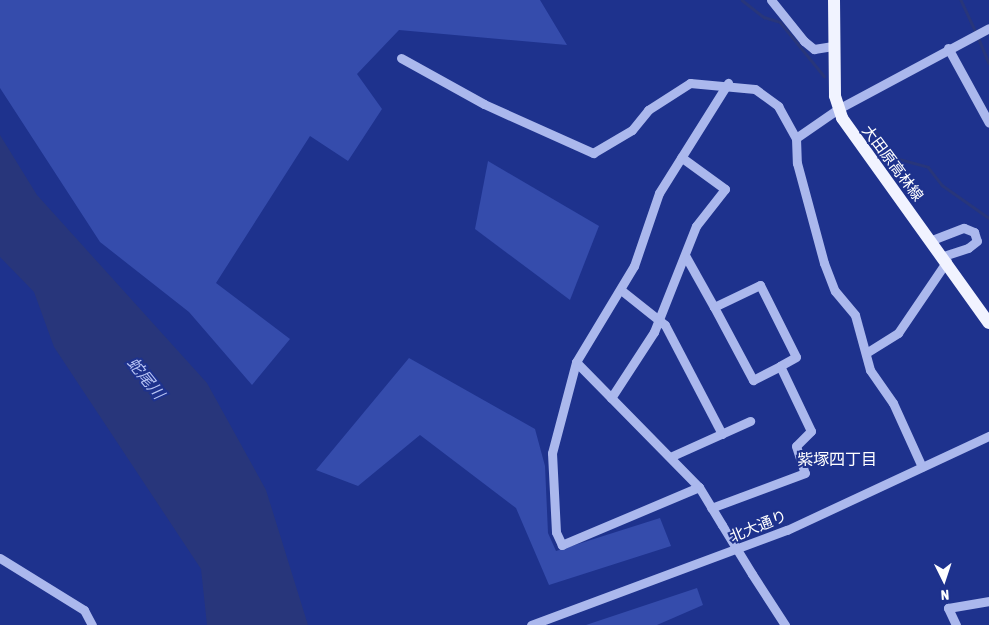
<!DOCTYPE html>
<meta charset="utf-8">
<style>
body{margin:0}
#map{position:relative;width:989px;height:625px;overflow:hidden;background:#1e328d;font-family:"Asap Condensed","Noto Sans JP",sans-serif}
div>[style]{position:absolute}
.green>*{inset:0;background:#354cac}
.water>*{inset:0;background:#28367b}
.stream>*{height:2.5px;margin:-1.25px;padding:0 1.25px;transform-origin:1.25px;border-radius:1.25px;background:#28367b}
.minor>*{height:9px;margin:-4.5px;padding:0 4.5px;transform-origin:4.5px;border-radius:4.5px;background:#abb8ed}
.major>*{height:12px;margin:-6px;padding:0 6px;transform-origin:6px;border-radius:6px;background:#f1f3ff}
.minor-bridge>*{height:9px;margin:-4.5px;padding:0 4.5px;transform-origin:4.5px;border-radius:4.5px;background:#abb8ed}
span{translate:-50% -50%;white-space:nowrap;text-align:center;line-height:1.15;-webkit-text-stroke:4px #1e328d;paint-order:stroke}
.street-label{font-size:15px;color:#fff}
.water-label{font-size:16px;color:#b7c3f4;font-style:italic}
.neighbourhood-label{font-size:16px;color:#fff}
.north{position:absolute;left:919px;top:555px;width:50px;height:50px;-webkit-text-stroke:4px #1e328d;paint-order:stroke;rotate:176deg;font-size:14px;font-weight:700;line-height:20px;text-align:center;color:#fff}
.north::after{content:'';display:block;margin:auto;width:18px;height:22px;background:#fff;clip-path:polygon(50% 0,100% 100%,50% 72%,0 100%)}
</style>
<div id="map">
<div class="green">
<div style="clip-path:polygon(0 0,540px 0,567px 45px,399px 30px,357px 74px,382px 109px,348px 161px,310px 136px,216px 283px,290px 339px,252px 385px,189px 312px,100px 242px,0 88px)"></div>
<div style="clip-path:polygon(488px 161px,599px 226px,570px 300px,475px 229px)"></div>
<div style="clip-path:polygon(409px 358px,535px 429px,545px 466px,548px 533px,556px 551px,660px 518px,671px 546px,549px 585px,516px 508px,420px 435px,358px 486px,316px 470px)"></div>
<div style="clip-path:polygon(697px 588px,703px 605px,657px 625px,586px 625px)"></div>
</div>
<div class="water">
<div style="clip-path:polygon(0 135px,37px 195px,207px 383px,266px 490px,308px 625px,207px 625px,201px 569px,54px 347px,34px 292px,0 257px)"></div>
</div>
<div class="stream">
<div style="left:742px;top:0;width:28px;rotate:38deg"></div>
<div style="left:764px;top:17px;width:17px;rotate:17deg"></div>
<div style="left:780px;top:22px;width:70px;rotate:50.8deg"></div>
<div style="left:961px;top:0;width:35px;rotate:65deg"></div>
<div style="left:978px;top:37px;width:28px;rotate:67deg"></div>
<div style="left:875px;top:131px;width:37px;rotate:49deg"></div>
<div style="left:899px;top:159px;width:30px;rotate:15deg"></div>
<div style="left:928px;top:167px;width:23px;rotate:52deg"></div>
<div style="left:942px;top:185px;width:57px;rotate:35.1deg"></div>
</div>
<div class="minor">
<div style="left:771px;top:0;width:53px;rotate:51.2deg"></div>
<div style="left:804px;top:41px;width:13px;rotate:39deg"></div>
<div style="left:814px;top:49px;width:19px;rotate:-9deg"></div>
<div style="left:948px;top:48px;width:85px;rotate:61.3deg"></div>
<div style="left:401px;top:58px;width:95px;rotate:29deg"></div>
<div style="left:484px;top:104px;width:120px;rotate:24.2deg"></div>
<div style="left:593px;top:153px;width:45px;rotate:-30.5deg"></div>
<div style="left:632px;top:130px;width:26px;rotate:-51deg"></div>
<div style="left:648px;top:110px;width:50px;rotate:-32.7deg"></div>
<div style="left:690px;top:83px;width:65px;rotate:5.3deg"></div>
<div style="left:755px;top:89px;width:29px;rotate:36deg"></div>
<div style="left:778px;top:106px;width:37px;rotate:61deg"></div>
<div style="left:796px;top:138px;width:51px;rotate:-34.6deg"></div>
<div style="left:838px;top:109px;width:171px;rotate:-28.2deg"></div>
<div style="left:796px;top:138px;width:25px;rotate:88deg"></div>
<div style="left:797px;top:163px;width:104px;rotate:74.9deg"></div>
<div style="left:824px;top:263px;width:30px;rotate:69deg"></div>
<div style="left:835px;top:291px;width:31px;rotate:50deg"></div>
<div style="left:855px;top:315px;width:57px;rotate:74.7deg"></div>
<div style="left:870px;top:370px;width:40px;rotate:55.1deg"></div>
<div style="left:893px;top:403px;width:70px;rotate:65.6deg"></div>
<div style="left:932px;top:240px;width:34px;rotate:-21deg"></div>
<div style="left:964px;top:228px;width:11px;rotate:22deg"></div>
<div style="left:974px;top:232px;width:9px;rotate:72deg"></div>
<div style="left:977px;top:241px;width:11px;rotate:142deg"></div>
<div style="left:968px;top:248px;width:25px;rotate:162deg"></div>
<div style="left:686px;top:257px;width:57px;rotate:60.8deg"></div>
<div style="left:714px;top:307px;width:51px;rotate:-25.6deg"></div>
<div style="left:760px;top:285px;width:80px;rotate:63.4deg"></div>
<div style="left:796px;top:357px;width:18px;rotate:151deg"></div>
<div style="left:780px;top:366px;width:72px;rotate:64.5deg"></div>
<div style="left:811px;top:431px;width:21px;rotate:135deg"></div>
<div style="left:796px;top:446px;width:28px;rotate:72deg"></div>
<div style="left:805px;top:473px;width:100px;rotate:159.6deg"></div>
<div style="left:621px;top:290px;width:56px;rotate:38.5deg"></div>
<div style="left:665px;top:325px;width:123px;rotate:62.4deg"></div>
<div style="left:714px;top:307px;width:83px;rotate:61.9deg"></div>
<div style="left:753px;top:380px;width:30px;rotate:-27deg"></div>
<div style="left:866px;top:353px;width:38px;rotate:-32deg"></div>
<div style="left:898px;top:333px;width:87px;rotate:-55.8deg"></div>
<div style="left:576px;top:362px;width:175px;rotate:45.5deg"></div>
<div style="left:699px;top:487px;width:44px;rotate:58.8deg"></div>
<div style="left:611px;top:398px;width:79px;rotate:-56.9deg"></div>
<div style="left:654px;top:332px;width:114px;rotate:-68.4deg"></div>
<div style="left:696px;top:226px;width:47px;rotate:-51.9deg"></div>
<div style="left:725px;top:189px;width:54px;rotate:-144deg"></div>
<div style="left:670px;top:457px;width:88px;rotate:-24.2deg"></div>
<div style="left:699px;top:487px;width:149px;rotate:157.1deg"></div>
<div style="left:562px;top:545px;width:14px;rotate:-115deg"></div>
<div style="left:556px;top:532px;width:79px;rotate:-92.9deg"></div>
<div style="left:552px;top:453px;width:94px;rotate:-75.2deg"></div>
<div style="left:576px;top:362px;width:112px;rotate:-58.9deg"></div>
<div style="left:634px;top:266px;width:77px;rotate:-71.1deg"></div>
<div style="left:659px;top:193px;width:130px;rotate:-57.9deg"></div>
<div style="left:0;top:558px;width:99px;rotate:31.8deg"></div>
<div style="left:84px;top:610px;width:17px;rotate:62deg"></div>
<div style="left:752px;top:574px;width:61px;rotate:57.1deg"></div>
<div style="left:531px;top:625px;width:273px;rotate:-20.4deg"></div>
<div style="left:787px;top:530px;width:223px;rotate:-25deg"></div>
<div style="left:956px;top:625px;width:19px;rotate:-115deg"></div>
<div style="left:948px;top:608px;width:42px;rotate:-9.7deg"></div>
</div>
<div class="major">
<div style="left:834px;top:0;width:96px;rotate:89.4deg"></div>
<div style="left:835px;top:96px;width:23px;rotate:72deg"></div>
<div style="left:842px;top:118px;width:252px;rotate:54.4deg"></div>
</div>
<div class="minor-bridge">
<div style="left:722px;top:525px;width:57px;rotate:58.5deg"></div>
</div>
<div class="street-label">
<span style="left:893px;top:163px;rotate:53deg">大田原高林線</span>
<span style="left:758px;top:526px;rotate:-22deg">北大通り</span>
</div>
<div class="water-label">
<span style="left:146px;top:378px;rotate:51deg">蛇尾川</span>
</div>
<div class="neighbourhood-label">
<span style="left:837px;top:459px">紫塚四丁目</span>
</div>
<div class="north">N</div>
</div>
